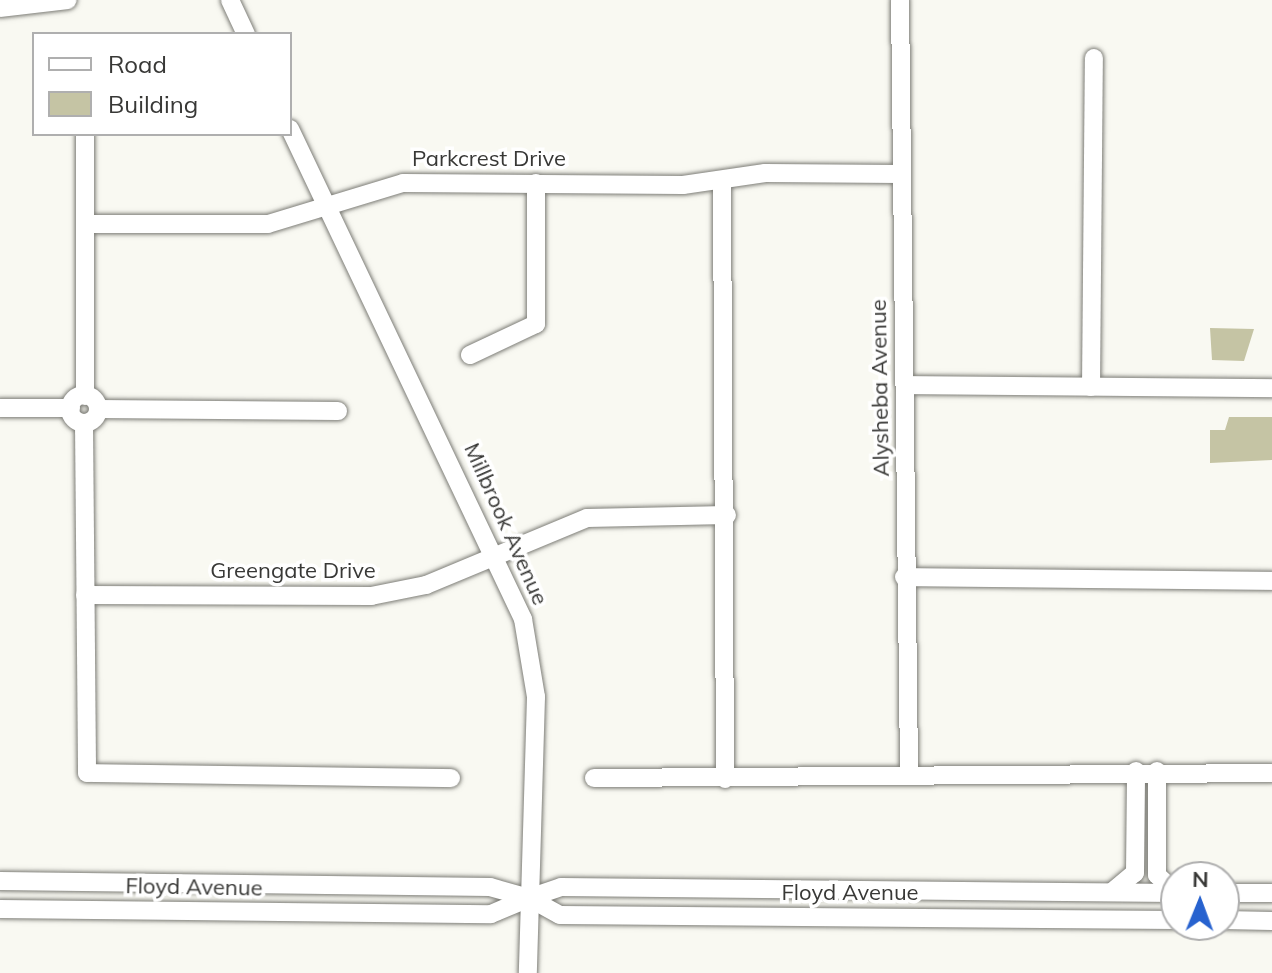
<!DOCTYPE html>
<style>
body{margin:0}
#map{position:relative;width:1272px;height:973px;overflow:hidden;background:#f9f9f2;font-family:Mulish,sans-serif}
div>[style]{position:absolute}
.building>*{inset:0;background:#c5c4a4}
.roads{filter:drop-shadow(0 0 2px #7d7d77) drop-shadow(0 0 2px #7d7d77)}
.minor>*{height:18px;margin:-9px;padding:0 9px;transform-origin:9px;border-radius:9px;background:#fff}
.minor>.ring{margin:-9px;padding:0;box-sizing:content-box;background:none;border:18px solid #fff;border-radius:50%}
span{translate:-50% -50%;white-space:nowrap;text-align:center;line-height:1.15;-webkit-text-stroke:7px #fff;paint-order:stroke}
.street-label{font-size:22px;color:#383836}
.legend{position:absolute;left:32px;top:32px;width:260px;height:104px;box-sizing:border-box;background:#fff;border:2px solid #afafaf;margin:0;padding:10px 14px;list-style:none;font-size:24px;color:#383836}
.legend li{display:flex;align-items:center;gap:16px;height:40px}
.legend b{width:40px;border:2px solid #afafaf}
.north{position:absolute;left:1160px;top:861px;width:80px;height:80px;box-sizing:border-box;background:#fff;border:2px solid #afafaf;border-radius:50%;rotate:1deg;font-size:22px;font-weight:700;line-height:32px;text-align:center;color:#383836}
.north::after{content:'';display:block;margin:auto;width:28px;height:36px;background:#2762cf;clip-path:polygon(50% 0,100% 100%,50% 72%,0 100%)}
</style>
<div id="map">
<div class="building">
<div style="clip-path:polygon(1210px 328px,1254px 329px,1244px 361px,1212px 360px)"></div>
<div style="clip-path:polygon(1229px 417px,1272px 417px,1272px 460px,1210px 463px,1210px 430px,1225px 430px)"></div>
</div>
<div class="roads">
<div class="minor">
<div style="left:230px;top:0;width:38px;rotate:65deg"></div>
<div style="left:900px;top:0;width:775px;rotate:89.33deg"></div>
<div style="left:0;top:8px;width:68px;rotate:-6.7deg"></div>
<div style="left:290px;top:129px;width:543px;rotate:64.57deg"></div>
<div style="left:523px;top:619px;width:79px;rotate:80.5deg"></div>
<div style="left:536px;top:697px;width:276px;rotate:91.7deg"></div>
<div style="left:85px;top:134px;width:262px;rotate:90deg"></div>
<div style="left:722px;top:181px;width:598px;rotate:89.71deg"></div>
<div style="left:86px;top:224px;width:182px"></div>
<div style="left:268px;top:224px;width:141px;rotate:-16.9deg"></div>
<div style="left:403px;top:183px;width:280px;rotate:0.4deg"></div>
<div style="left:683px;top:185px;width:83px;rotate:-8.3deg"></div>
<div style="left:765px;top:173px;width:134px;rotate:0.4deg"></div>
<div style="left:470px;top:355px;width:73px;rotate:-25.2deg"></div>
<div style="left:536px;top:324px;width:141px;rotate:-90deg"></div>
<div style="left:905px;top:385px;width:367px;rotate:0.5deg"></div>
<div style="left:1091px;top:387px;width:329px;rotate:-89.5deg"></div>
<div class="ring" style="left:70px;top:395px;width:10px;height:10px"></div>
<div style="left:0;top:408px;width:71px"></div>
<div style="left:98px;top:409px;width:240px;rotate:0.5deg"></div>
<div style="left:84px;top:423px;width:350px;rotate:89.5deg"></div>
<div style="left:87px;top:773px;width:364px;rotate:0.8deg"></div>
<div style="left:904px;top:577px;width:368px;rotate:0.6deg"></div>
<div style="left:85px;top:595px;width:286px;rotate:0.2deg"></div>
<div style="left:371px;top:596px;width:56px;rotate:-11.3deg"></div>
<div style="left:426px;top:585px;width:174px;rotate:-22.6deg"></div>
<div style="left:587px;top:518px;width:140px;rotate:-1.2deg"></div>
<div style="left:1157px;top:771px;width:104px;rotate:90deg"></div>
<div style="left:1157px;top:875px;width:26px;rotate:43deg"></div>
<div style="left:594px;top:778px;width:678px;rotate:-0.42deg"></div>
<div style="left:0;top:881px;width:490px;rotate:0.7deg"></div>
<div style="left:490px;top:887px;width:41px;rotate:15.8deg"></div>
<div style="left:529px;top:898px;width:34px;rotate:-19deg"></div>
<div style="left:561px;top:887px;width:615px;rotate:0.56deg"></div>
<div style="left:1112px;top:892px;width:30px;rotate:-40deg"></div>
<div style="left:1135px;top:873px;width:102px;rotate:-89.4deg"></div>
<div style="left:1224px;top:893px;width:48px"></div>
<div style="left:0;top:909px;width:491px;rotate:0.6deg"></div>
<div style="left:491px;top:914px;width:41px;rotate:-22.8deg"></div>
<div style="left:529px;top:898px;width:35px;rotate:29deg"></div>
<div style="left:560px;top:915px;width:616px;rotate:0.47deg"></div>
<div style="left:1224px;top:920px;width:48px;rotate:1.2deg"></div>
</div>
</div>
<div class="street-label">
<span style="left:489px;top:159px">Parkcrest Drive</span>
<span style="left:880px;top:388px;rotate:-91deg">Alysheba Avenue</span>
<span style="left:506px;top:524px;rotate:66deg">Millbrook Avenue</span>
<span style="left:293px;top:571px">Greengate Drive</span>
<span style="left:194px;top:887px;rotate:1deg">Floyd Avenue</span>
<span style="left:850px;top:893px">Floyd Avenue</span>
</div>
<ul class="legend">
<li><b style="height:10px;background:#fff"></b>Road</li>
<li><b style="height:22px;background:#c5c4a4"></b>Building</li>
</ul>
<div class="north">N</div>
</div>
